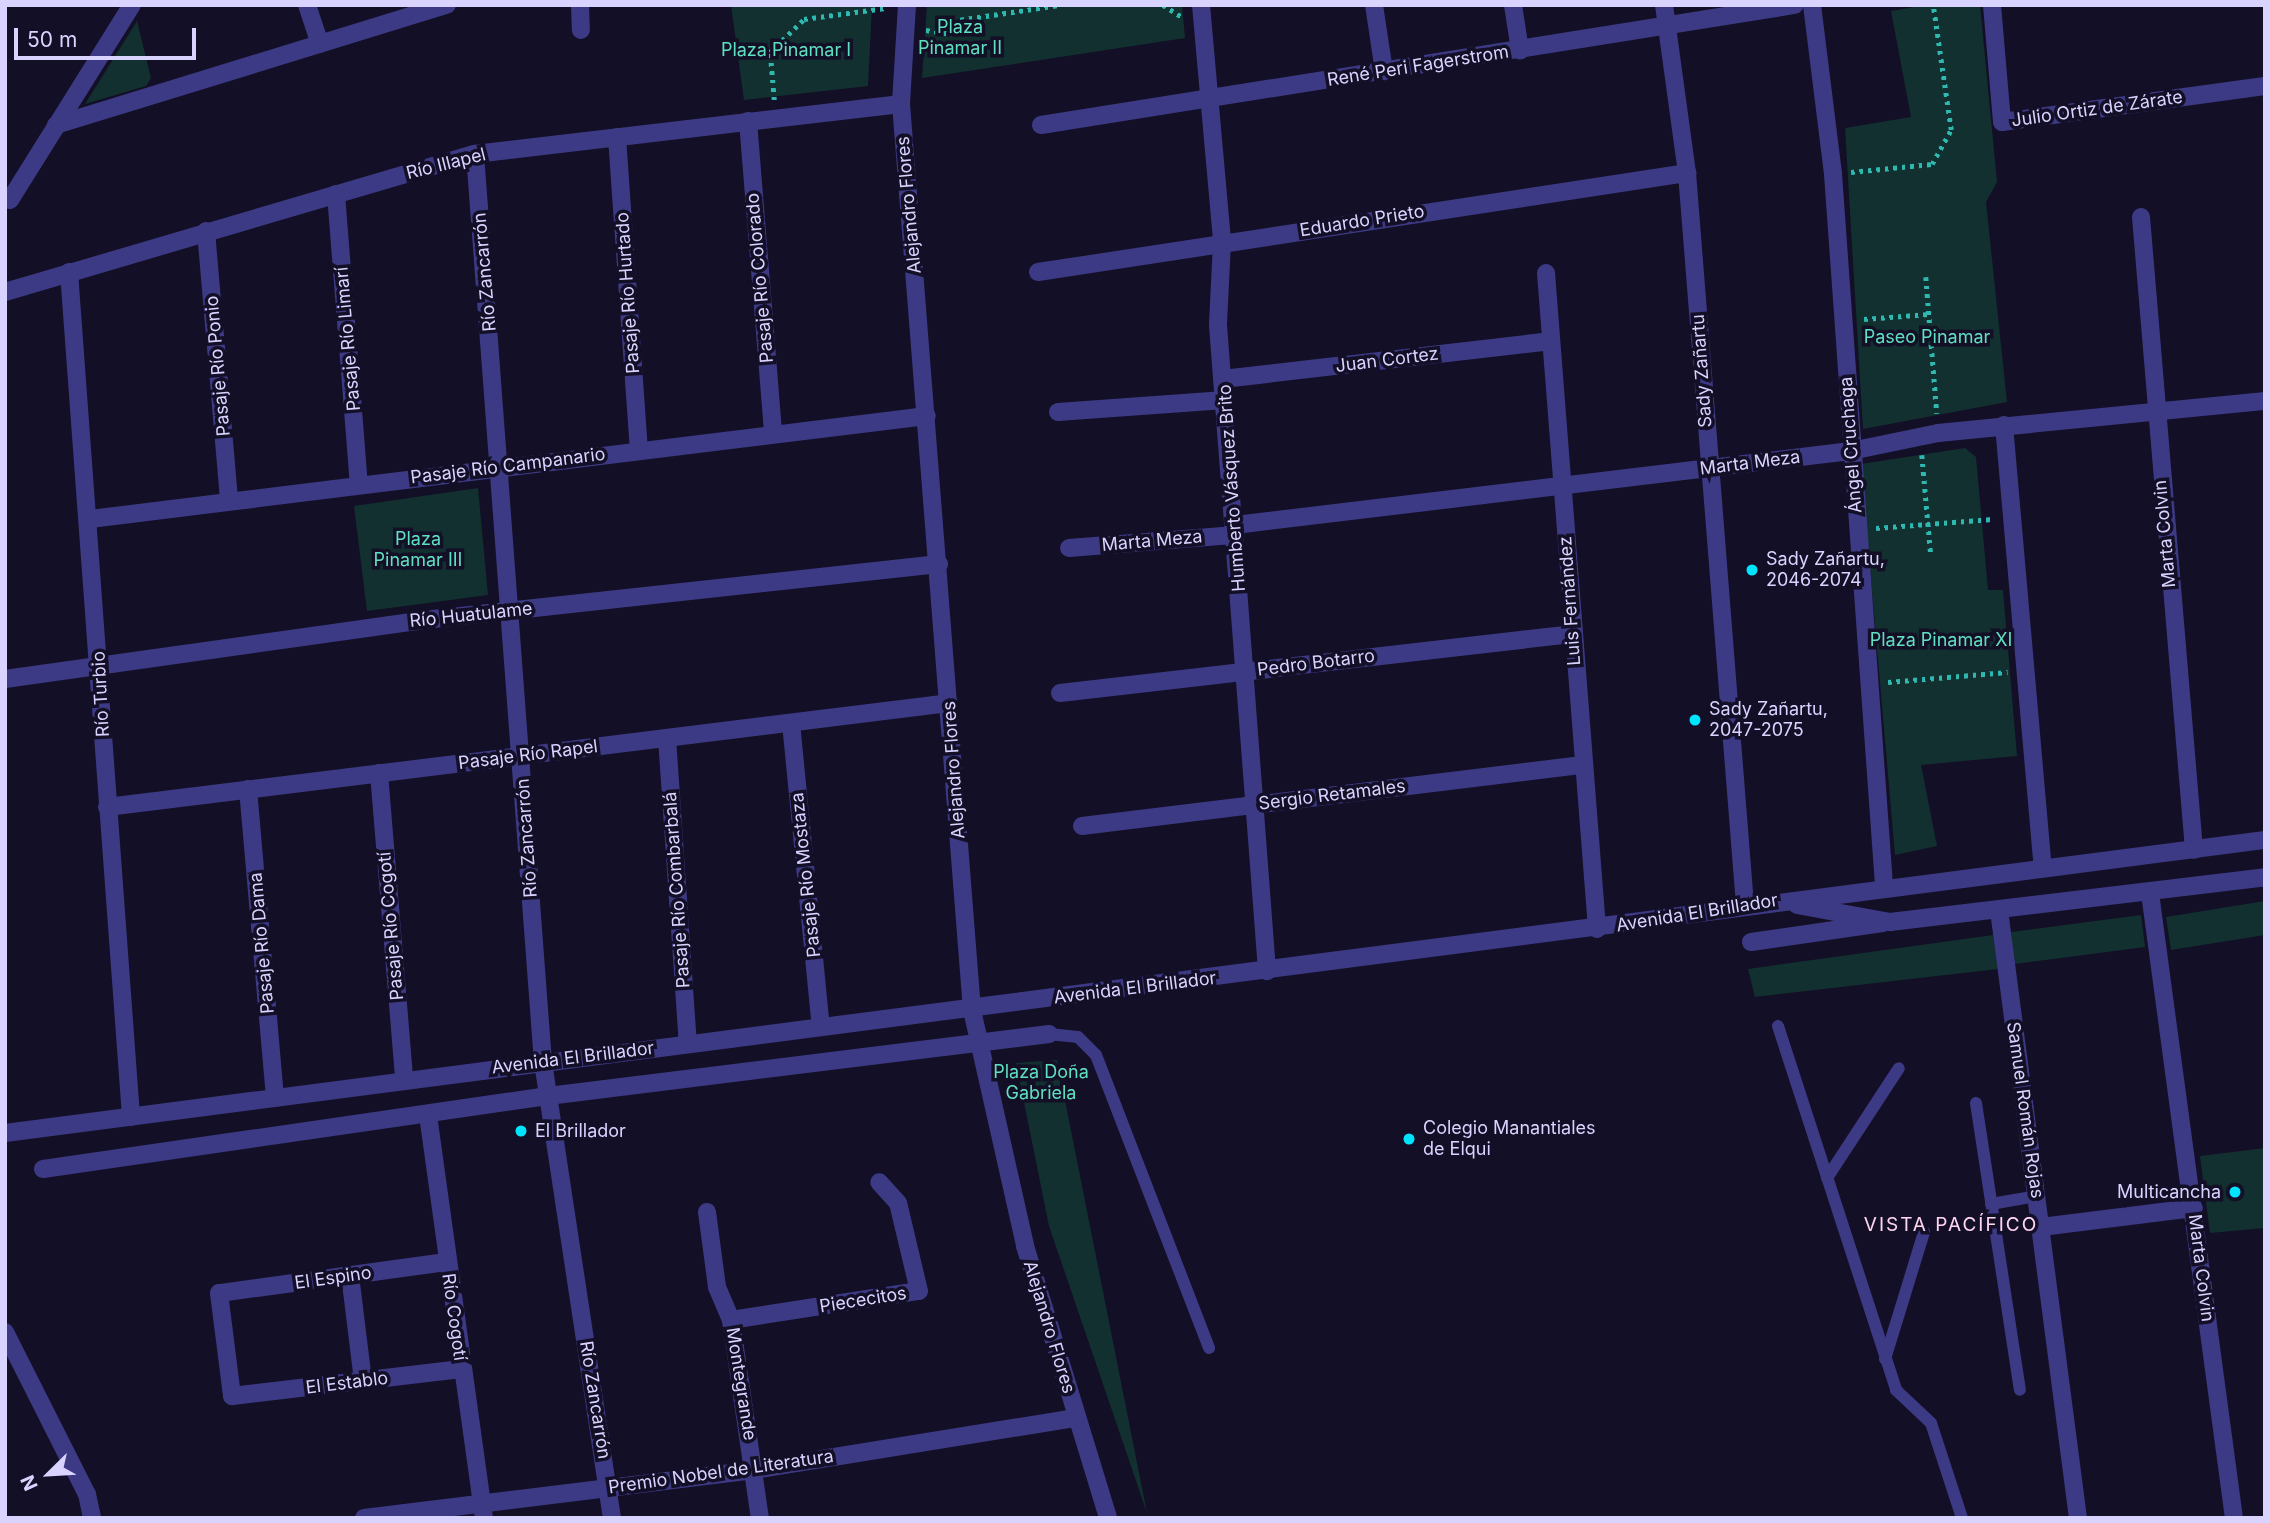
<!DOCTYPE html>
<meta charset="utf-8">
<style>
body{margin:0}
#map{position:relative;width:2270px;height:1523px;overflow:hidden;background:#130f26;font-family:Inter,sans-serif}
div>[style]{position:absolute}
.green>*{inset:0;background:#12302f}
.path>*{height:4.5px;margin-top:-2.25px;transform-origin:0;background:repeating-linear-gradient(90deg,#2fb8b0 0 3.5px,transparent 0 8.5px)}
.service>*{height:12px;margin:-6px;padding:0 6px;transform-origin:6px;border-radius:6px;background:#3d3a85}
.minor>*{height:18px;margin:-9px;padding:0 9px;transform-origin:9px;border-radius:9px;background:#3d3a85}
.tertiary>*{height:18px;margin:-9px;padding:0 9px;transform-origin:9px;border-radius:9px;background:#3d3a85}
.dots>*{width:19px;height:19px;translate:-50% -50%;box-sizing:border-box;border:4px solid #130f26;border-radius:50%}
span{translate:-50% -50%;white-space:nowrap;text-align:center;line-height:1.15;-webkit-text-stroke:7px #130f26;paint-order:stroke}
.park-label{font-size:18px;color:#5fe0c0}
.street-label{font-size:18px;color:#d9d4ff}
.poi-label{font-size:18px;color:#d9d4ff}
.left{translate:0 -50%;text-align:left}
.right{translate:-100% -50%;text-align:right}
.neighbourhood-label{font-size:19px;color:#ffd6f0;letter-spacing:2px}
.frame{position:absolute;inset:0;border:7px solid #d9d4ff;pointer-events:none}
.north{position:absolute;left:14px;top:1439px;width:70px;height:70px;-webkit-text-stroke:5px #130f26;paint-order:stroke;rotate:246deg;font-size:19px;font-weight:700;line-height:28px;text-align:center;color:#d9d4ff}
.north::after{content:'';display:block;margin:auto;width:24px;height:32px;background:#d9d4ff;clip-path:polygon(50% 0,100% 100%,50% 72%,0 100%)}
.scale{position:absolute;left:14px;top:28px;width:182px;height:32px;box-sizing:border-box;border:4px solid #d9d4ff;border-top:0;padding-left:9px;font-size:21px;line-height:24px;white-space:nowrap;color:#d9d4ff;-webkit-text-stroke:5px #130f26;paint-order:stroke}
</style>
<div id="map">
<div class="green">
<div style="clip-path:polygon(731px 5px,872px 5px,868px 86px,744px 100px)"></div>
<div style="clip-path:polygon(927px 5px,1182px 5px,1185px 38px,922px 78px)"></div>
<div style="clip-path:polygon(1926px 5px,1980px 5px,1997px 182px,1986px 202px,2007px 402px,1863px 429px,1845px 128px,1911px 117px,1891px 11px)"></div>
<div style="clip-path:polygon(137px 21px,151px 78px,146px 86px,85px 104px)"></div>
<div style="clip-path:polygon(1965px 448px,1976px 457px,1988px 590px,2003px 590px,2017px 756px,1921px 765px,1937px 846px,1895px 855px,1861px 464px)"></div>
<div style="clip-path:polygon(478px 488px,488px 595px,367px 611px,354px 506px)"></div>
<div style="clip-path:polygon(2265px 901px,2265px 935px,2171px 950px,2166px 917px)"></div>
<div style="clip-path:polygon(2141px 915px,2145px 947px,2014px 964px,2011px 932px)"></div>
<div style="clip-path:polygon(1993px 935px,1998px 969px,1755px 997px,1748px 969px)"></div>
<div style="clip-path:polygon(1057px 1060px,1147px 1513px,1049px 1226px,1016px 1063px)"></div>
<div style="clip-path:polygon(2265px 1148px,2265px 1228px,2210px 1233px,2200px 1156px)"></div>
</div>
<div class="path">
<div style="left:1163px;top:5px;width:22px;rotate:32deg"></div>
<div style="left:926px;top:30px;width:26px;rotate:9deg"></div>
<div style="left:952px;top:34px;width:13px;rotate:-90deg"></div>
<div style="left:952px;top:21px;width:108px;rotate:-8.5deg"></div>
<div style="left:774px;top:100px;width:48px;rotate:-94.8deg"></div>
<div style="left:770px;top:52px;width:47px;rotate:-44.1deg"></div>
<div style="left:804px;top:19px;width:82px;rotate:-7.7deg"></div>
<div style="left:1851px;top:172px;width:81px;rotate:-5.6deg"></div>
<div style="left:1932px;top:164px;width:39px;rotate:-61deg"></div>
<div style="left:1951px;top:130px;width:126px;rotate:-98.2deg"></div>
<div style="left:1926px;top:277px;width:137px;rotate:85.4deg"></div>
<div style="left:1864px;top:319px;width:65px;rotate:-4.4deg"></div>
<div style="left:1922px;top:455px;width:100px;rotate:84.9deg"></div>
<div style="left:1876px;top:528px;width:117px;rotate:-4.4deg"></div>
<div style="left:1888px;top:682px;width:120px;rotate:-4.8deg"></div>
</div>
<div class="service">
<div style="left:1778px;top:1026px;width:383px;rotate:72deg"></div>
<div style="left:1896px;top:1390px;width:48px;rotate:43.3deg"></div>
<div style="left:1931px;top:1423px;width:100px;rotate:71.9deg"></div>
<div style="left:1049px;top:1034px;width:29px;rotate:6deg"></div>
<div style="left:1078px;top:1037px;width:25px;rotate:45deg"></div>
<div style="left:1096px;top:1055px;width:314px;rotate:68.9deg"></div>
<div style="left:1976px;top:1103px;width:290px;rotate:81.3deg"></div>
<div style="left:1827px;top:1178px;width:131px;rotate:-56.8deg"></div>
<div style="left:1991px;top:1204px;width:47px;rotate:-9.9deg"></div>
<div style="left:1885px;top:1359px;width:133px;rotate:-72.9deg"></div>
</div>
<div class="minor">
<div style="left:307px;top:5px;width:41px;rotate:71.6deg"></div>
<div style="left:580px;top:5px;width:25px;rotate:88deg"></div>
<div style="left:907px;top:5px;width:99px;rotate:93.5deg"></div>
<div style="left:901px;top:104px;width:909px;rotate:85.52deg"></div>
<div style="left:972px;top:1010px;width:242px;rotate:77.3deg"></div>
<div style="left:1025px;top:1246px;width:284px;rotate:73deg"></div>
<div style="left:1201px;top:5px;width:238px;rotate:84.9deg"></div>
<div style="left:1222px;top:242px;width:83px;rotate:92.8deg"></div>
<div style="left:1218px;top:325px;width:648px;rotate:85.66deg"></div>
<div style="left:1374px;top:5px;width:67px;rotate:81.4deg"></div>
<div style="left:1513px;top:5px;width:46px;rotate:81.2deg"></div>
<div style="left:1664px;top:5px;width:170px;rotate:82.2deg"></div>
<div style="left:1687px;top:173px;width:734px;rotate:85.47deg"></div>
<div style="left:1812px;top:5px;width:170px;rotate:82.9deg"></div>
<div style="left:1833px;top:174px;width:714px;rotate:85.9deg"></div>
<div style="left:1992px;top:5px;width:117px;rotate:85.1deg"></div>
<div style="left:2002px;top:122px;width:265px;rotate:-7.8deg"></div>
<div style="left:748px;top:121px;width:314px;rotate:85.4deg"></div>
<div style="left:56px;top:125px;width:409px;rotate:-17.1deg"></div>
<div style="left:1041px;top:125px;width:763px;rotate:-9.05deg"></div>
<div style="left:617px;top:137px;width:314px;rotate:86deg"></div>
<div style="left:475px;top:154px;width:911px;rotate:85.72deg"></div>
<div style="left:336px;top:194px;width:291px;rotate:85.5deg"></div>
<div style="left:10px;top:200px;width:230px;rotate:-58deg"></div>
<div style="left:2141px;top:217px;width:635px;rotate:85.21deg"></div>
<div style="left:206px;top:231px;width:271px;rotate:85.1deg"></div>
<div style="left:69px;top:272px;width:847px;rotate:85.8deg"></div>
<div style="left:1038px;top:272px;width:657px;rotate:-8.67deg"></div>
<div style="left:1546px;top:273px;width:658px;rotate:85.55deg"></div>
<div style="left:5px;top:292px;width:490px;rotate:-16.4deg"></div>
<div style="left:475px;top:154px;width:429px;rotate:-6.7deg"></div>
<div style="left:1223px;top:379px;width:329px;rotate:-6.6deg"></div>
<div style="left:1058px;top:412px;width:167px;rotate:-4.1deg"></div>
<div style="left:2004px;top:425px;width:445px;rotate:85deg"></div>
<div style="left:90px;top:519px;width:843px;rotate:-7.02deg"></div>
<div style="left:1235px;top:525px;width:620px;rotate:-6.85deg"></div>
<div style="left:1851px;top:451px;width:89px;rotate:-11.7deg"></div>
<div style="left:1938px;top:433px;width:329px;rotate:-5.6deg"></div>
<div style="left:1069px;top:548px;width:167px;rotate:-4.5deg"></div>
<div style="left:5px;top:679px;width:432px;rotate:-8deg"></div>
<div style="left:433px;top:619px;width:509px;rotate:-6.2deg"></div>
<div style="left:1060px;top:693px;width:515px;rotate:-6.57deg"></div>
<div style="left:791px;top:723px;width:305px;rotate:84.4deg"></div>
<div style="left:667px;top:738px;width:306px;rotate:86.1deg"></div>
<div style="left:379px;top:773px;width:307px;rotate:85.3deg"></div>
<div style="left:248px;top:789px;width:310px;rotate:85deg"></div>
<div style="left:107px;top:807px;width:848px;rotate:-7.04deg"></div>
<div style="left:1082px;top:826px;width:504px;rotate:-6.96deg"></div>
<div style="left:2150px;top:893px;width:631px;rotate:82.35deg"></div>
<div style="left:1999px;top:910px;width:613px;rotate:82.6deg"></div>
<div style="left:1751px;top:942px;width:133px;rotate:-8.2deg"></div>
<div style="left:428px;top:1115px;width:407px;rotate:82.1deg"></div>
<div style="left:43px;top:1169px;width:510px;rotate:-8.23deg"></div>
<div style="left:548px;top:1096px;width:505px;rotate:-7.05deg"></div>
<div style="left:707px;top:1212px;width:76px;rotate:82.4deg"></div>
<div style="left:717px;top:1287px;width:36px;rotate:67deg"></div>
<div style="left:731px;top:1320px;width:200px;rotate:81.7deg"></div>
<div style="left:2041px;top:1227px;width:154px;rotate:-7.1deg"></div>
<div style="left:446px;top:1262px;width:229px;rotate:172.2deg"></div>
<div style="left:219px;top:1293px;width:104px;rotate:82.8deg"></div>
<div style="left:232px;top:1396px;width:231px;rotate:-6.7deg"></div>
<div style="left:350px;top:1275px;width:107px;rotate:83deg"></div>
<div style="left:731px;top:1320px;width:190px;rotate:-8.8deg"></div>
<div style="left:919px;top:1291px;width:90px;rotate:-103.4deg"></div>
<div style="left:898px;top:1203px;width:28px;rotate:-132deg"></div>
<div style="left:364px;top:1518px;width:393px;rotate:-7deg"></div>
<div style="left:754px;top:1470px;width:326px;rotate:-9.2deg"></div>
</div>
<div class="tertiary">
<div style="left:1797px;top:905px;width:95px;rotate:10.4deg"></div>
<div style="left:1890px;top:922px;width:378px;rotate:-6.8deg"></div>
<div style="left:543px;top:1062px;width:461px;rotate:81.4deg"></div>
<div style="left:5px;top:1133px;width:2279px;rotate:-7.39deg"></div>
<div style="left:5px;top:1332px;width:182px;rotate:63.2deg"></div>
<div style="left:87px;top:1494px;width:25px;rotate:78deg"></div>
</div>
<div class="dots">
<div style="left:1752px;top:570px;background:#00e5ff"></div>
<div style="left:1695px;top:720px;background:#00e5ff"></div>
<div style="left:521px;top:1131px;background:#00e5ff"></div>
<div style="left:1409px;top:1139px;background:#00e5ff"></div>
<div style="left:2235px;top:1192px;background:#00e5ff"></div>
</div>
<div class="park-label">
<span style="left:960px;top:38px">Plaza<br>Pinamar II</span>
<span style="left:786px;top:50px">Plaza Pinamar I</span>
<span style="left:1927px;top:337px">Paseo Pinamar</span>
<span style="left:418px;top:550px">Plaza<br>Pinamar III</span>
<span style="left:1941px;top:640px">Plaza Pinamar XI</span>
<span style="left:1041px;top:1083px">Plaza Doña<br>Gabriela</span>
</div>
<div class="street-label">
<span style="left:1418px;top:66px;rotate:-9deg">René Peri Fagerstrom</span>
<span style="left:2097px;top:109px;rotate:-8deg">Julio Ortiz de Zárate</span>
<span style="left:446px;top:164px;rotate:-14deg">Río Illapel</span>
<span style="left:909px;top:205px;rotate:-95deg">Alejandro Flores</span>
<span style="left:1362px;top:221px;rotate:-9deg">Eduardo Prieto</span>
<span style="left:485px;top:272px;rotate:-95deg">Río Zancarrón</span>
<span style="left:760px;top:278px;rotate:-95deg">Pasaje Río Colorado</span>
<span style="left:628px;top:293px;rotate:-94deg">Pasaje Río Hurtado</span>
<span style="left:348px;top:339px;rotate:-95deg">Pasaje Río Limarí</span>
<span style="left:1387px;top:360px;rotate:-7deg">Juan Cortez</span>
<span style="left:218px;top:366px;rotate:-95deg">Pasaje Río Ponio</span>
<span style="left:1702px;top:371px;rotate:-94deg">Sady Zañartu</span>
<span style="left:1851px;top:445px;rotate:-94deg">Ángel Cruchaga</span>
<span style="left:1750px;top:463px;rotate:-7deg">Marta Meza</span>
<span style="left:508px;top:466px;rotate:-7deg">Pasaje Río Campanario</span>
<span style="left:1232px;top:488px;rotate:-94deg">Humberto Vásquez Brito</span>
<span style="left:2165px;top:534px;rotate:-95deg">Marta Colvin</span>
<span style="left:1152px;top:541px;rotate:-5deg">Marta Meza</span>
<span style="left:1570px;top:601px;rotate:-94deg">Luis Fernández</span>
<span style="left:471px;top:615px;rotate:-6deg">Río Huatulame</span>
<span style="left:1316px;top:663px;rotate:-7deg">Pedro Botarro</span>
<span style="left:101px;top:694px;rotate:-93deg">Río Turbio</span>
<span style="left:528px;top:755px;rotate:-7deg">Pasaje Río Rapel</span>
<span style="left:954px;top:770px;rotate:-94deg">Alejandro Flores</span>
<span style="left:1332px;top:795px;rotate:-7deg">Sergio Retamales</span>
<span style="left:527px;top:838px;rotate:-94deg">Río Zancarrón</span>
<span style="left:806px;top:875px;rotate:-96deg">Pasaje Río Mostaza</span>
<span style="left:677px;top:890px;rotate:-94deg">Pasaje Río Combarbalá</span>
<span style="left:1697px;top:913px;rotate:-9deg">Avenida El Brillador</span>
<span style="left:391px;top:926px;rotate:-95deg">Pasaje Río Cogotí</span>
<span style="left:262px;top:943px;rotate:-95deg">Pasaje Río Dama</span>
<span style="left:1135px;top:988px;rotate:-7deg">Avenida El Brillador</span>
<span style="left:573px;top:1058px;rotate:-7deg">Avenida El Brillador</span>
<span style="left:2025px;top:1110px;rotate:82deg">Samuel Román Rojas</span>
<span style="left:2201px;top:1268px;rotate:83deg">Marta Colvin</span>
<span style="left:333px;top:1278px;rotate:-8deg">El Espino</span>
<span style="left:863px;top:1300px;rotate:-9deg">Piececitos</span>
<span style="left:454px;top:1317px;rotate:82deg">Río Cogotí</span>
<span style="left:1049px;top:1327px;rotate:73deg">Alejandro Flores</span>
<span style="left:347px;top:1383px;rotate:-7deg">El Establo</span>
<span style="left:741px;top:1384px;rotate:81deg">Montegrande</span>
<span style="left:595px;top:1400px;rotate:81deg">Río Zancarrón</span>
<span style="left:721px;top:1472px;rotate:-8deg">Premio Nobel de Literatura</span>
</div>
<div class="poi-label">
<span class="left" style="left:1766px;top:570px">Sady Zañartu,<br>2046-2074</span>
<span class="left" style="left:1709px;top:720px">Sady Zañartu,<br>2047-2075</span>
<span class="left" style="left:1423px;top:1139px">Colegio Manantiales<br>de Elqui</span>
<span class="left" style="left:535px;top:1131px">El Brillador</span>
<span class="right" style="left:2221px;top:1192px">Multicancha</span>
</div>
<div class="neighbourhood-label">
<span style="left:1951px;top:1225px">VISTA PACÍFICO</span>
</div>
<div class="frame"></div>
<div class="north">N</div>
<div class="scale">50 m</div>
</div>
